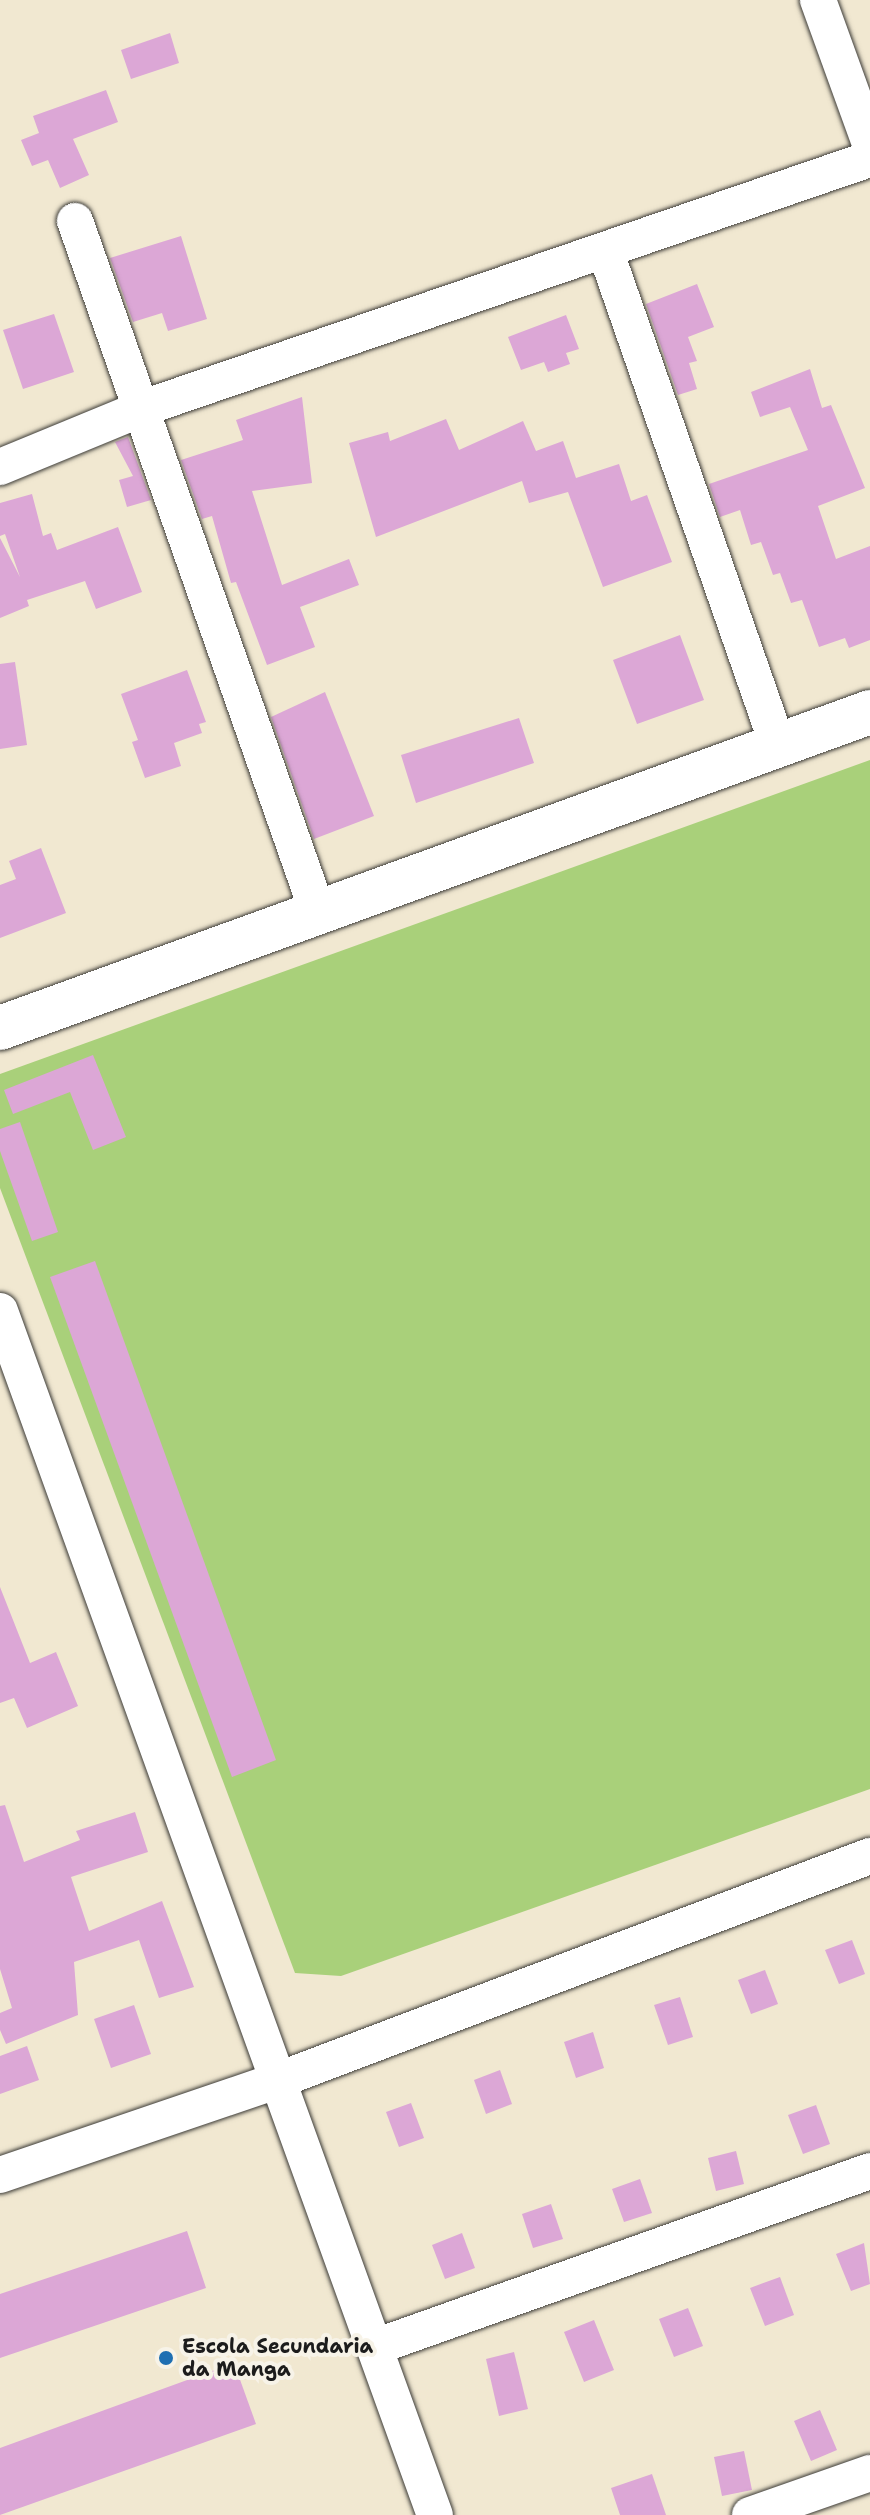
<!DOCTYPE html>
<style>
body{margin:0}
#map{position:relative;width:870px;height:2515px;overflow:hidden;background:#f1e8d1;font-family:"Shantell Sans",sans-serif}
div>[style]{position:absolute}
.green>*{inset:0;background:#a9d07a}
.building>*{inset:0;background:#dca7d6}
.roads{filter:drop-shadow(0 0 2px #3c3b37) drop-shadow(0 0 2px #3c3b37)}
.street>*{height:36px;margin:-18px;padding:0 18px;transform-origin:18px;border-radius:18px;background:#fff}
.secondary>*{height:44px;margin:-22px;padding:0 22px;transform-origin:22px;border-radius:22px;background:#fff}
.dots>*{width:22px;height:22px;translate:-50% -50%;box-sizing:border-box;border:4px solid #f7f3e8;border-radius:50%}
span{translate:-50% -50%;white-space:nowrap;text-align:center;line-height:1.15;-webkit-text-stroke:8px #f7f3e8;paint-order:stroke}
.poi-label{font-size:20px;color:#1c1c1c;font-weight:700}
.left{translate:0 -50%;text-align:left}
</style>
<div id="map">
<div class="green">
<div style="clip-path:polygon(870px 760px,870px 1789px,341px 1976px,295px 1973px,0 1188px,0 1074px)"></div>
</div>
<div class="building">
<div style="clip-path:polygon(170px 33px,179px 63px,131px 79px,121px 50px)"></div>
<div style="clip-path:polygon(106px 90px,118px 122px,73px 139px,89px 175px,60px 188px,48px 160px,32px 166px,21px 140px,39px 133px,33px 116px)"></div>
<div style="clip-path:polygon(181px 236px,207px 319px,168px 331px,162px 313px,133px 322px,110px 258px)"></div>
<div style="clip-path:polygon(697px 284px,714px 327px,688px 337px,697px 361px,689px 363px,697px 389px,678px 395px,646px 304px)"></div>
<div style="clip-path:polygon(54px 314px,74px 372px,23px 389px,3px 330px)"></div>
<div style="clip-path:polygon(566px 315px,579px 349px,566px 353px,570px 364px,548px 372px,544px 362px,521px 370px,508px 337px)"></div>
<div style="clip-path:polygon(810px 369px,822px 408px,831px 405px,865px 488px,818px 506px,836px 559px,870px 546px,870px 640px,849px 648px,845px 638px,819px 647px,802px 600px,791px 603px,780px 573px,773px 575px,761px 542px,751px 545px,740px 510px,720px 517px,709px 484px,808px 450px,790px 407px,760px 417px,751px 392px)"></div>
<div style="clip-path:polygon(302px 397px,312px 483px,252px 491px,282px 585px,349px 559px,359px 585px,300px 607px,315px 647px,267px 665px,236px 582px,231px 583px,212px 516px,202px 519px,181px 460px,243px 440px,236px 420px)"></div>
<div style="clip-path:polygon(446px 419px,459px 450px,523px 421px,536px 451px,563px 441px,576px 478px,619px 464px,631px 501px,647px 495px,672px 562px,603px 587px,568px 492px,529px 503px,522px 481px,376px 537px,349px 443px,388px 432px,390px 441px)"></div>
<div style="clip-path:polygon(128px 437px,151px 500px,127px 507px,119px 480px,133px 476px,115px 442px)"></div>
<div style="clip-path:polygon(32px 494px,43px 536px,51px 533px,57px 550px,118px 527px,142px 592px,96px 609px,85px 581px,27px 600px,29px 606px,0 618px,0 538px,20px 577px,5px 534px,0 536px,0 503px)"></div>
<div style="clip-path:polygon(680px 635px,704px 700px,637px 724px,613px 660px)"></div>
<div style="clip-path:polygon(15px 662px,27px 745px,0 749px,0 664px)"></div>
<div style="clip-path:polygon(187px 670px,206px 722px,199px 724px,202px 733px,174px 743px,181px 766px,145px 778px,132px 742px,138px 740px,121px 694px)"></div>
<div style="clip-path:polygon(325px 692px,374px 816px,314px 839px,271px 717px)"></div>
<div style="clip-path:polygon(519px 718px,534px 763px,416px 803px,401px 755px)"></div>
<div style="clip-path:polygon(41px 848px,66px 913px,0 938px,0 885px,16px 879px,9px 861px)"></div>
<div style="clip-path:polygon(93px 1055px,126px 1137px,93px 1150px,70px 1092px,13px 1114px,4px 1090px)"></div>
<div style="clip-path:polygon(20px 1122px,58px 1232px,32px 1241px,0 1151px,0 1129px)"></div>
<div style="clip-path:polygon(95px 1261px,276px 1760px,232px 1777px,50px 1277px)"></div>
<div style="clip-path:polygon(0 1587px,30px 1663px,56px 1652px,78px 1706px,27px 1728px,14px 1698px,0 1703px)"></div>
<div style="clip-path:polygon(5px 1805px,24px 1862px,80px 1840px,76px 1831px,135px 1812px,148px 1852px,71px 1877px,89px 1931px,162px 1901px,194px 1987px,159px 1998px,139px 1940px,74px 1962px,78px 2015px,6px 2044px,0 2030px,0 2013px,12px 2008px,0 1969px,0 1806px)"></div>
<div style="clip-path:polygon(852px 1940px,865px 1974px,839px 1984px,825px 1950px)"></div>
<div style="clip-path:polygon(765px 1970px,778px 2004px,751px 2014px,738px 1980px)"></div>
<div style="clip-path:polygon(680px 1997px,693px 2037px,668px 2045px,654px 2005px)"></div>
<div style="clip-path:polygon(134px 2005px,151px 2054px,111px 2068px,94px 2019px)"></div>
<div style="clip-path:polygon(593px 2032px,604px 2068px,576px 2078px,564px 2042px)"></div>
<div style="clip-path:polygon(27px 2046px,39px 2080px,0 2094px,0 2056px)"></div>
<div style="clip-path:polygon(500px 2070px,512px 2104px,486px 2114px,474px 2080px)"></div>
<div style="clip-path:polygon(411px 2103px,424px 2138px,399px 2147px,386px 2112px)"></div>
<div style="clip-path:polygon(816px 2105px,830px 2144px,803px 2154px,788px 2115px)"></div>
<div style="clip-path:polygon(736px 2151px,744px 2184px,716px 2191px,708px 2158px)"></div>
<div style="clip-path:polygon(640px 2179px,652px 2213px,624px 2222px,612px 2189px)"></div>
<div style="clip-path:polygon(551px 2204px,563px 2239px,533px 2248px,522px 2214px)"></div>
<div style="clip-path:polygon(187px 2231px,206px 2288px,0 2358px,0 2294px)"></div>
<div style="clip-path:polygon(462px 2233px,475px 2268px,445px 2279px,432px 2245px)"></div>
<div style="clip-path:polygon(864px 2243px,870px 2284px,851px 2291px,836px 2254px)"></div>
<div style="clip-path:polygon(780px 2277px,794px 2315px,765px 2326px,750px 2288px)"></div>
<div style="clip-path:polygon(688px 2308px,703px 2346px,674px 2357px,659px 2319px)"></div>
<div style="clip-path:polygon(594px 2320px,614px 2370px,584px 2382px,564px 2332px)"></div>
<div style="clip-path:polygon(514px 2352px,528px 2409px,499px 2416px,486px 2359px)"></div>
<div style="clip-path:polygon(234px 2363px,256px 2424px,0 2515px,0 2448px)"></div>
<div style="clip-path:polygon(820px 2410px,837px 2450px,811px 2461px,794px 2421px)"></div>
<div style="clip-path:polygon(744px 2451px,752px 2490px,722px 2496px,714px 2457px)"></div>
<div style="clip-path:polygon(652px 2474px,666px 2515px,620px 2515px,611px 2488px)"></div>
</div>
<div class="roads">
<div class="street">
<div style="left:818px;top:0;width:153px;rotate:70.1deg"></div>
<div style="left:75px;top:221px;width:733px;rotate:70.65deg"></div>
<div style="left:605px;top:250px;width:525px;rotate:70.77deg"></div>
<div style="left:0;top:467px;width:155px;rotate:-22.4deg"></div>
<div style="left:143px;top:408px;width:768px;rotate:-18.91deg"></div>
<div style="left:0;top:1311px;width:1280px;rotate:70.14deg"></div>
<div style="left:0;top:2175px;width:292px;rotate:-18.8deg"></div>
<div style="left:276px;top:2081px;width:635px;rotate:-20.75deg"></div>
<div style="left:375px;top:2347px;width:525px;rotate:-19.57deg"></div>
<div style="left:750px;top:2515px;width:127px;rotate:-19.3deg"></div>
</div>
<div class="secondary">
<div style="left:0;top:1028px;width:926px;rotate:-19.96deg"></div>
</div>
</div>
<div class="dots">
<div style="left:166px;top:2358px;background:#1f6fb2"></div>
</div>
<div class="poi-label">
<span class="left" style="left:182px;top:2358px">Escola Secundaria<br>da Manga</span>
</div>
</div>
